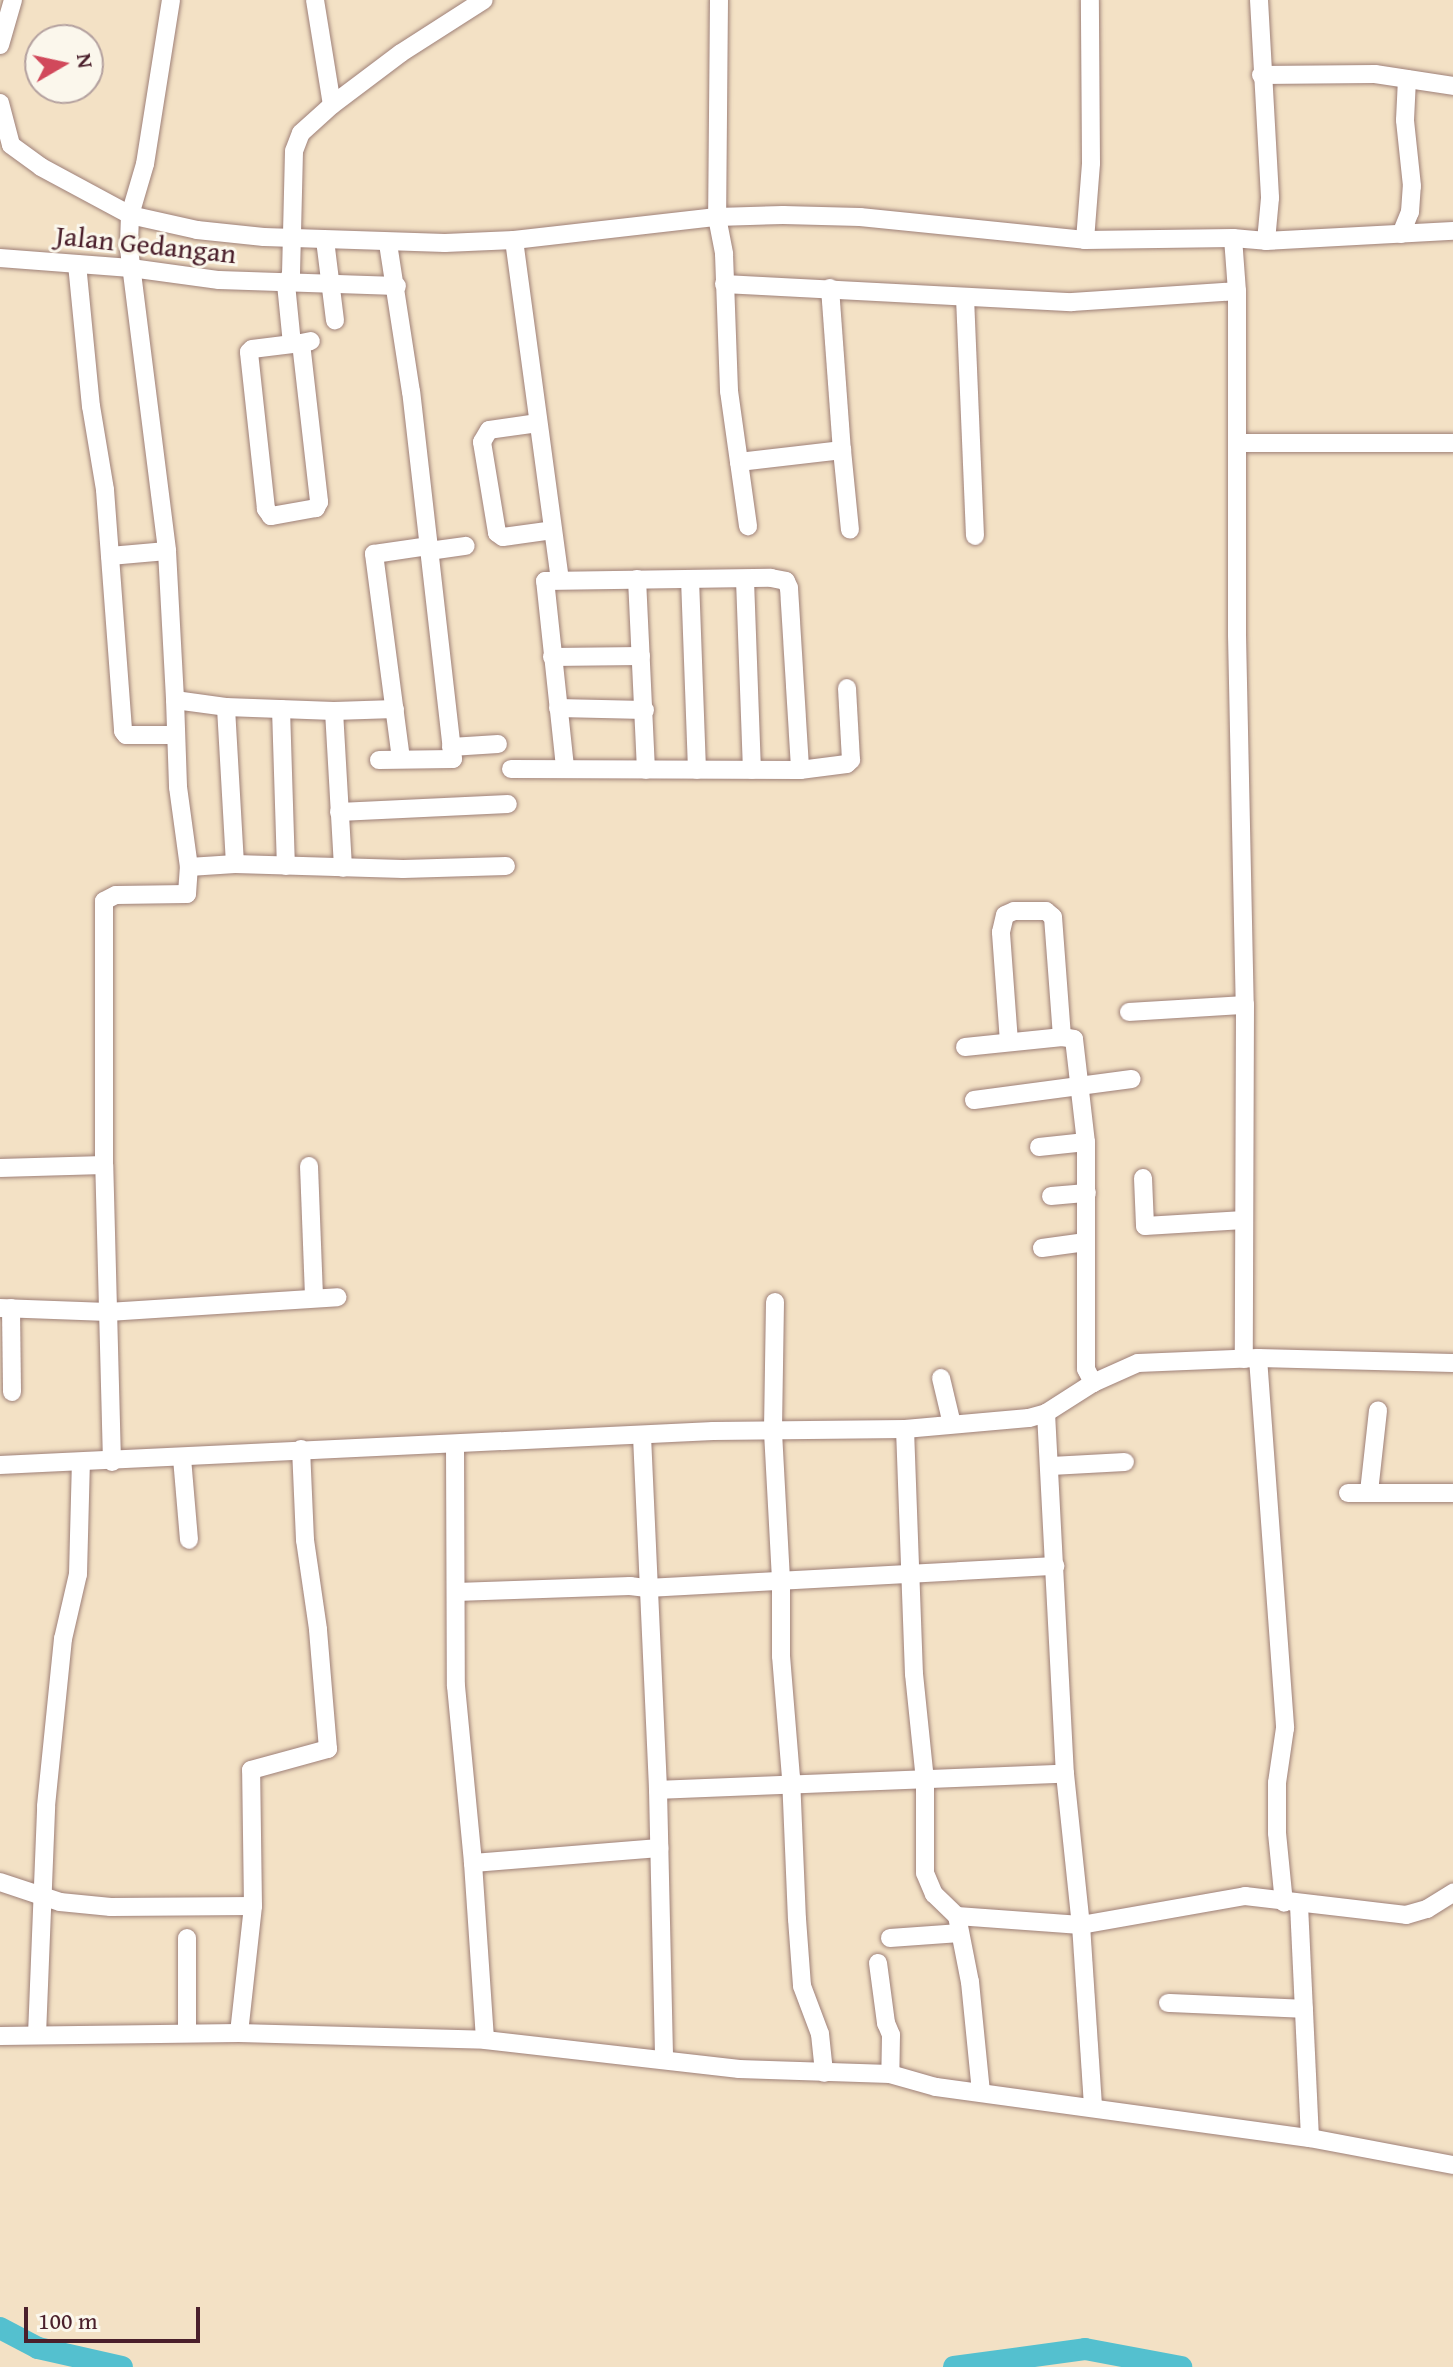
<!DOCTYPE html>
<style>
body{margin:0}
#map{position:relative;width:1453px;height:2367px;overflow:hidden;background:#f3e1c5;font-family:"Gentium Book Plus",serif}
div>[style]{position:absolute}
.river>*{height:22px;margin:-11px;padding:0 11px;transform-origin:11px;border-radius:11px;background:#54c0cf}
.roads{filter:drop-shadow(0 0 2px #9e8078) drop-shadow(0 0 2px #9e8078)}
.minor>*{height:18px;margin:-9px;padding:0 9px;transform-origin:9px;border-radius:9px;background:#fff}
span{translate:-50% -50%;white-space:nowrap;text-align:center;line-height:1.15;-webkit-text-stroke:6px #fbf7ec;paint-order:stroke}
.street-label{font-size:28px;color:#4a1f2b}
.north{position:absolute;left:24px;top:24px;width:80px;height:80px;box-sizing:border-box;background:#fbf7ec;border:2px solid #b4a19f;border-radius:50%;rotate:81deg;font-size:22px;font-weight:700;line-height:32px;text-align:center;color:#4a1f2b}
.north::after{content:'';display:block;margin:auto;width:28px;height:36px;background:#d1495b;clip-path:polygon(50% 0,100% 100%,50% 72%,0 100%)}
.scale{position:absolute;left:24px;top:2307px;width:176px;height:36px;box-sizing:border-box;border:4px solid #4a1f2b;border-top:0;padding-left:10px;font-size:24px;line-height:28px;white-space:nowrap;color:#4a1f2b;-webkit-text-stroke:6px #fbf7ec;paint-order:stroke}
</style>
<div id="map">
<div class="river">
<div style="left:0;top:2328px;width:43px;rotate:27.8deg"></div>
<div style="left:38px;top:2348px;width:86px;rotate:12.7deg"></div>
<div style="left:954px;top:2367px;width:132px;rotate:-7.8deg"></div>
<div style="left:1085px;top:2349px;width:98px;rotate:10.6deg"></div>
</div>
<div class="roads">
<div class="minor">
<div style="left:171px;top:0;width:166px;rotate:99deg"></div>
<div style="left:145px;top:164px;width:53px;rotate:106.4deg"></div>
<div style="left:130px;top:215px;width:34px;rotate:92deg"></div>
<div style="left:129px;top:249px;width:304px;rotate:82.8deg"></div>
<div style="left:167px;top:551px;width:149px;rotate:86.9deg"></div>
<div style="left:175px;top:700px;width:51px;rotate:7.8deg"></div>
<div style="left:226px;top:707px;width:108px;rotate:2.1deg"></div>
<div style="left:334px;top:711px;width:61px;rotate:-1.9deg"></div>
<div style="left:315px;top:0;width:106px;rotate:80.8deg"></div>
<div style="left:719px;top:0;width:217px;rotate:90.5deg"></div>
<div style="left:717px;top:217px;width:38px;rotate:79deg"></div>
<div style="left:724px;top:254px;width:137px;rotate:87.9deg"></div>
<div style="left:729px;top:391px;width:72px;rotate:82deg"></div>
<div style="left:739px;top:462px;width:104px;rotate:-6.6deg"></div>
<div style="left:842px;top:450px;width:80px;rotate:84.3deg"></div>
<div style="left:1259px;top:0;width:198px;rotate:86.8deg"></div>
<div style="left:1270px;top:198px;width:43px;rotate:95.3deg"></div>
<div style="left:0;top:45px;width:47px;rotate:-73.9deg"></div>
<div style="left:1261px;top:75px;width:114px;rotate:-0.5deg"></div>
<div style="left:1375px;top:74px;width:79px;rotate:8.7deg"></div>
<div style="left:0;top:103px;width:43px;rotate:75.3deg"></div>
<div style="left:11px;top:145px;width:37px;rotate:36deg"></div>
<div style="left:41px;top:167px;width:101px;rotate:28.3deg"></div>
<div style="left:130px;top:215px;width:69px;rotate:12.6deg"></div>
<div style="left:197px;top:230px;width:67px;rotate:6deg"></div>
<div style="left:264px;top:237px;width:181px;rotate:1.9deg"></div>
<div style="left:445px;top:243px;width:69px;rotate:-2.5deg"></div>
<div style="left:514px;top:240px;width:204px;rotate:-6.5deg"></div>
<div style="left:717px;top:217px;width:66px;rotate:-1.7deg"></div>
<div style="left:783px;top:215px;width:77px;rotate:1.5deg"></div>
<div style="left:860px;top:217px;width:226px;rotate:5.8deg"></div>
<div style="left:1085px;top:240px;width:148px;rotate:-0.8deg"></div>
<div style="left:1233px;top:238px;width:33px;rotate:5deg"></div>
<div style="left:1266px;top:241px;width:187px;rotate:-3.1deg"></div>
<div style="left:1401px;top:234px;width:24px;rotate:-68deg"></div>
<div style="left:1410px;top:212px;width:26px;rotate:-86deg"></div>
<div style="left:1412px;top:186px;width:66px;rotate:-96.1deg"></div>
<div style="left:1405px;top:120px;width:41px;rotate:-87.2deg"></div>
<div style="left:1233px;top:238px;width:53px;rotate:85.7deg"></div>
<div style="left:1237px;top:291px;width:344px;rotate:90deg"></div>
<div style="left:1237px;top:635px;width:370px;rotate:88.8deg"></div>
<div style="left:1245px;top:1005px;width:354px;rotate:90.2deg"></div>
<div style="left:325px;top:240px;width:81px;rotate:82.9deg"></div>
<div style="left:514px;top:240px;width:342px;rotate:82.3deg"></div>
<div style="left:1085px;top:240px;width:77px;rotate:-85.5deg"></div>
<div style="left:1091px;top:163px;width:163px;rotate:-90.4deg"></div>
<div style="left:0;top:258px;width:131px;rotate:4.4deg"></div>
<div style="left:131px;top:268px;width:89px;rotate:7.8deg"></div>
<div style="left:219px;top:280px;width:178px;rotate:1.9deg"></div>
<div style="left:77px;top:264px;width:143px;rotate:84.4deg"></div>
<div style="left:91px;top:406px;width:85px;rotate:80.5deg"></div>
<div style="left:105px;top:490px;width:242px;rotate:85.7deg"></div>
<div style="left:123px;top:731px;width:5px;rotate:53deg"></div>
<div style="left:126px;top:735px;width:49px"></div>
<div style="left:724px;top:284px;width:348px;rotate:3deg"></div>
<div style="left:1072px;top:302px;width:165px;rotate:-3.8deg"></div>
<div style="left:830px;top:288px;width:162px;rotate:85.8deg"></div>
<div style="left:965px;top:297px;width:239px;rotate:87.6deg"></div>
<div style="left:301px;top:343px;width:160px;rotate:83.5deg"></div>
<div style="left:319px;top:502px;width:7px;rotate:117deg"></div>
<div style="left:316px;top:508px;width:46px;rotate:169.9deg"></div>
<div style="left:271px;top:516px;width:9px;rotate:-126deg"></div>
<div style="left:266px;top:509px;width:158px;rotate:-96.2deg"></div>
<div style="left:249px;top:352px;width:4px;rotate:-45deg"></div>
<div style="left:252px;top:349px;width:49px;rotate:-7deg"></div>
<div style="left:301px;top:343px;width:10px;rotate:-11deg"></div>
<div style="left:292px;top:344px;width:60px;rotate:-95.7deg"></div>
<div style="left:286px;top:284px;width:11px;rotate:-63deg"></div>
<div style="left:291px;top:274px;width:123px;rotate:-88.6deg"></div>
<div style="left:294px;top:151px;width:19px;rotate:-69deg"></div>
<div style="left:301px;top:133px;width:42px;rotate:-42.1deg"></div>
<div style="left:332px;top:105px;width:86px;rotate:-37deg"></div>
<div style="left:401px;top:53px;width:98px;rotate:-32.6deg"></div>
<div style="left:538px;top:423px;width:49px;rotate:171.9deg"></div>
<div style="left:489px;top:430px;width:14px;rotate:120deg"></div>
<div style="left:482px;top:442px;width:92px;rotate:80.6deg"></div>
<div style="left:497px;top:533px;width:7px;rotate:34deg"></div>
<div style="left:503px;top:537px;width:50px;rotate:-8deg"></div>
<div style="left:1237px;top:443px;width:216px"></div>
<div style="left:739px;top:462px;width:65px;rotate:82deg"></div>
<div style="left:429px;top:551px;width:37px;rotate:-8deg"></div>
<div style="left:110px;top:556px;width:57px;rotate:-5deg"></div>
<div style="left:637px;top:579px;width:191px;rotate:87.3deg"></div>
<div style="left:690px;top:579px;width:191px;rotate:87.9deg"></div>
<div style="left:745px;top:580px;width:190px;rotate:87.9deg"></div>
<div style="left:552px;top:657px;width:89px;rotate:-0.6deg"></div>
<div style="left:175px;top:700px;width:87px;rotate:88deg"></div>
<div style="left:178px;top:787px;width:81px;rotate:82.2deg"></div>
<div style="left:189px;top:867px;width:46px;rotate:-3.7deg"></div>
<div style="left:235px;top:864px;width:157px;rotate:-93.3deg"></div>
<div style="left:558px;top:708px;width:87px;rotate:1.3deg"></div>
<div style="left:281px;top:709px;width:157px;rotate:88.2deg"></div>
<div style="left:334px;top:711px;width:157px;rotate:86.7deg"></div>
<div style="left:451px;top:747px;width:47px;rotate:-3.7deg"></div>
<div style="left:401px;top:759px;width:207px;rotate:-97.5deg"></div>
<div style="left:374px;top:554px;width:56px;rotate:-8.3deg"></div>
<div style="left:379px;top:760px;width:74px;rotate:-0.8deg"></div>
<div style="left:453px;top:759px;width:369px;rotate:-96.5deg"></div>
<div style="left:411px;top:392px;width:151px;rotate:-98.8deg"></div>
<div style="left:565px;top:767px;width:187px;rotate:-96.1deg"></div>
<div style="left:545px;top:581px;width:226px;rotate:-0.8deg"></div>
<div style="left:771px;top:578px;width:15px;rotate:11deg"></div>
<div style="left:786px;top:581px;width:8px;rotate:67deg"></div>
<div style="left:789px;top:588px;width:182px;rotate:86.5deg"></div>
<div style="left:511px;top:769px;width:289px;rotate:0.2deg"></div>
<div style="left:800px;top:770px;width:47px;rotate:-7.3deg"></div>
<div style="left:847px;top:764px;width:6px;rotate:-45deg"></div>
<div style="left:851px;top:760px;width:72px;rotate:-93.2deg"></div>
<div style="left:339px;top:812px;width:169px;rotate:-2.7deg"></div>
<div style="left:235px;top:864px;width:168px;rotate:1.7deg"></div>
<div style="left:403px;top:869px;width:103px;rotate:-1.7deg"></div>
<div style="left:1129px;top:1012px;width:116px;rotate:-3.5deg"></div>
<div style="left:1009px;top:1042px;width:110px;rotate:-94.2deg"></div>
<div style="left:1001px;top:932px;width:17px;rotate:-77deg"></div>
<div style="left:1005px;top:915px;width:10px;rotate:-24deg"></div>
<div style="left:1014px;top:911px;width:32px"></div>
<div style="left:1046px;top:911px;width:9px;rotate:41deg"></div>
<div style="left:1053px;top:917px;width:120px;rotate:85.7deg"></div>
<div style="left:965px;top:1047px;width:98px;rotate:-5.9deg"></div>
<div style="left:1062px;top:1037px;width:12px;rotate:9deg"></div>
<div style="left:1074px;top:1039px;width:104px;rotate:83.4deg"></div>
<div style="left:1086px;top:1142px;width:227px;rotate:90deg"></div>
<div style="left:1086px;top:1369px;width:16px;rotate:63deg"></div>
<div style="left:974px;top:1100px;width:159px;rotate:-7.6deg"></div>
<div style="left:1039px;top:1147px;width:47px;rotate:-6.1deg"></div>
<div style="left:309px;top:1166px;width:130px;rotate:87.8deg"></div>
<div style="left:0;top:1168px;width:104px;rotate:-1.7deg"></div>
<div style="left:1143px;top:1178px;width:48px;rotate:87.6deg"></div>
<div style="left:1145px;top:1226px;width:99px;rotate:-3.5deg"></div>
<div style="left:1051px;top:1196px;width:36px;rotate:-5deg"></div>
<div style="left:1042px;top:1248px;width:44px;rotate:-7.8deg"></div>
<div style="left:775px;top:1302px;width:130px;rotate:90.9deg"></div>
<div style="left:773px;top:1432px;width:148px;rotate:86.9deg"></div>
<div style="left:781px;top:1580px;width:76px;rotate:90deg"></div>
<div style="left:781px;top:1656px;width:121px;rotate:85.3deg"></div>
<div style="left:791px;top:1777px;width:142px;rotate:87.6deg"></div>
<div style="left:797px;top:1919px;width:67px;rotate:85.7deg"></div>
<div style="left:802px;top:1986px;width:51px;rotate:69.4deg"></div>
<div style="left:820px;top:2034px;width:39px;rotate:84deg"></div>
<div style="left:0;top:1308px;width:108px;rotate:2.1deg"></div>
<div style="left:108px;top:1312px;width:230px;rotate:-3.7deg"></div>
<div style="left:11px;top:1308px;width:84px;rotate:89.3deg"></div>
<div style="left:1258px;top:1358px;width:371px;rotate:85.8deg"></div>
<div style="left:1285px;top:1728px;width:56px;rotate:98.3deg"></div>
<div style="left:1277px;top:1783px;width:50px;rotate:90deg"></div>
<div style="left:1277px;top:1833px;width:70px;rotate:84.3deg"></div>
<div style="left:941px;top:1378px;width:47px;rotate:76.6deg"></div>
<div style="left:1046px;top:1413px;width:361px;rotate:87deg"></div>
<div style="left:1065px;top:1774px;width:152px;rotate:84deg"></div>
<div style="left:1081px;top:1925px;width:183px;rotate:86.2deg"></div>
<div style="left:905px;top:1429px;width:245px;rotate:87.9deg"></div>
<div style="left:914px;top:1674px;width:107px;rotate:84.1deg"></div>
<div style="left:925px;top:1780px;width:93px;rotate:90deg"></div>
<div style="left:925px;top:1873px;width:23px;rotate:67deg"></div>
<div style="left:934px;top:1894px;width:32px;rotate:44deg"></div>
<div style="left:957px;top:1916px;width:67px;rotate:78.9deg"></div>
<div style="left:970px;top:1982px;width:111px;rotate:84.3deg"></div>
<div style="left:642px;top:1436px;width:354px;rotate:87.4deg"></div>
<div style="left:658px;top:1790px;width:268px;rotate:88.7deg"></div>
<div style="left:455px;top:1444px;width:242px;rotate:89.8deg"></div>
<div style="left:456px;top:1686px;width:178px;rotate:84.5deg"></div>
<div style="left:473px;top:1863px;width:177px;rotate:86.1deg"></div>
<div style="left:182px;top:1458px;width:82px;rotate:85.1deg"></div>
<div style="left:112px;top:1462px;width:297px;rotate:-91.5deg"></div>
<div style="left:104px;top:1165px;width:264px;rotate:-90deg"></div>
<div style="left:104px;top:901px;width:13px;rotate:-27deg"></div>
<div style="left:116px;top:895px;width:71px;rotate:-0.8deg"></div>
<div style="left:187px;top:894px;width:27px;rotate:-86deg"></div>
<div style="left:0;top:1465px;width:714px;rotate:-2.73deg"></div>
<div style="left:713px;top:1431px;width:192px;rotate:-0.6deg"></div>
<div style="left:905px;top:1429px;width:124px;rotate:-5.1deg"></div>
<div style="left:1029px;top:1418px;width:18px;rotate:-16deg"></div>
<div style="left:1046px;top:1413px;width:56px;rotate:-32.6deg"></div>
<div style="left:1093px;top:1383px;width:49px;rotate:-24deg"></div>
<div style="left:1138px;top:1363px;width:120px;rotate:-2.4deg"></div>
<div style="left:1258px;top:1358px;width:195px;rotate:1.5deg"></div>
<div style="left:1051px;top:1466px;width:74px;rotate:-3.1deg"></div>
<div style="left:1369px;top:1492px;width:82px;rotate:-83.7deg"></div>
<div style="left:1348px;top:1493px;width:105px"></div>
<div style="left:456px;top:1592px;width:174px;rotate:-2deg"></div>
<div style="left:630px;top:1586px;width:17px;rotate:7deg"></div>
<div style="left:647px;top:1588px;width:409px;rotate:-3.1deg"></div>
<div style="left:658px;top:1790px;width:407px;rotate:-2.3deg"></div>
<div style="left:473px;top:1863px;width:187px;rotate:-4.6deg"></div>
<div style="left:0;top:1882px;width:63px;rotate:18.4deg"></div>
<div style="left:60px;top:1902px;width:51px;rotate:5.6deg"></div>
<div style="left:111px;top:1907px;width:142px;rotate:-0.4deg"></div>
<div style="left:1299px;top:1905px;width:233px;rotate:87.3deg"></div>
<div style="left:957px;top:1916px;width:124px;rotate:4.2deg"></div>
<div style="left:1081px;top:1925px;width:167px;rotate:-10deg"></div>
<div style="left:1245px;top:1896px;width:162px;rotate:6.7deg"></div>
<div style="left:1406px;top:1915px;width:22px;rotate:-16deg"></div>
<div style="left:1427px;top:1909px;width:31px;rotate:-32deg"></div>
<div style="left:890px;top:1938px;width:70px;rotate:-4.1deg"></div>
<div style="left:878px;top:1963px;width:61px;rotate:82.4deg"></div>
<div style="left:886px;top:2023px;width:13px;rotate:67deg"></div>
<div style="left:891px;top:2035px;width:39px;rotate:91deg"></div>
<div style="left:1168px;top:2003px;width:136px;rotate:2.5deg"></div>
<div style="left:187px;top:2033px;width:95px;rotate:-90deg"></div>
<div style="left:239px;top:2033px;width:128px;rotate:-83.7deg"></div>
<div style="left:253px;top:1906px;width:136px;rotate:-90.8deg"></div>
<div style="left:251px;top:1770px;width:80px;rotate:-15.3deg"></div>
<div style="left:328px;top:1749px;width:120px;rotate:-94.8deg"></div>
<div style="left:318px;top:1629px;width:90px;rotate:-98.3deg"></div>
<div style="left:305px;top:1540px;width:91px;rotate:-92.5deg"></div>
<div style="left:37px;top:2035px;width:229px;rotate:-87.7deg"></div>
<div style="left:46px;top:1806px;width:168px;rotate:-84.2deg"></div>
<div style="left:63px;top:1639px;width:67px;rotate:-77deg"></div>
<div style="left:78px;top:1574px;width:111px;rotate:-88.5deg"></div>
<div style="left:0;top:2036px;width:239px;rotate:-0.7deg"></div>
<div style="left:239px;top:2033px;width:246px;rotate:1.6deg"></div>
<div style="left:485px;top:2040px;width:256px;rotate:6.5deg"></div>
<div style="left:739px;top:2069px;width:151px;rotate:1.9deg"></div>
<div style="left:890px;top:2074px;width:48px;rotate:15.8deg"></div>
<div style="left:936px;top:2087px;width:377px;rotate:7.8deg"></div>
<div style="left:1310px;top:2138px;width:146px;rotate:10.7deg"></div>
</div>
</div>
<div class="street-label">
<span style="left:146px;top:244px;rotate:6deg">Jalan Gedangan</span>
</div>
<div class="north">N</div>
<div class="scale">100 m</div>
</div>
